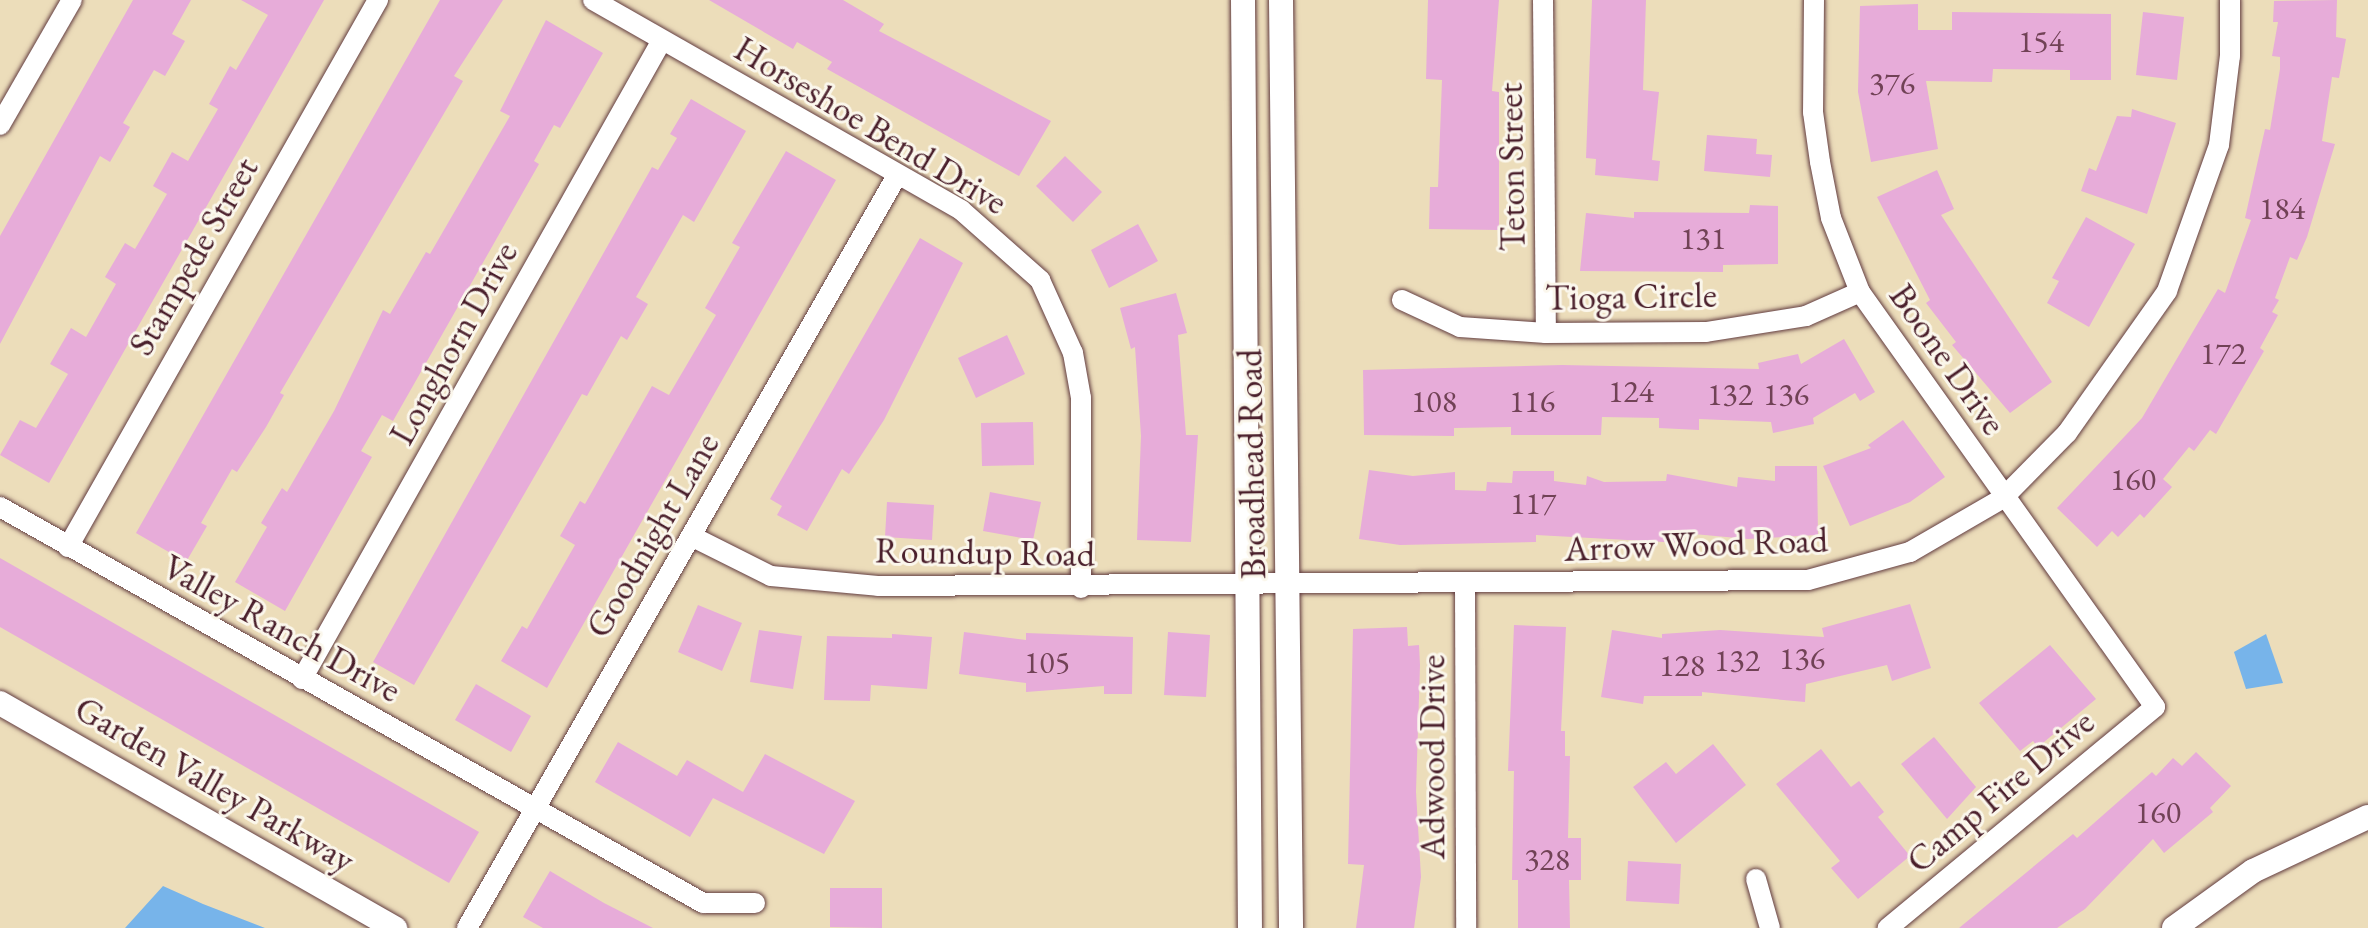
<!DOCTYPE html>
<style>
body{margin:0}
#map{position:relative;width:2368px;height:928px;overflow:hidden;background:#ecddba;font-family:"EB Garamond",serif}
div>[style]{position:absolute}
.water>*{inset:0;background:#77b4ea}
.building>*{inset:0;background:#e7acd9}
.roads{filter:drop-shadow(0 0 2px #623c40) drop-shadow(0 0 2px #623c40)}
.minor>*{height:20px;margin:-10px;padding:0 10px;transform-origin:10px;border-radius:10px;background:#fff}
.tertiary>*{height:24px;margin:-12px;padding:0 12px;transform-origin:12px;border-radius:12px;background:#fff}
span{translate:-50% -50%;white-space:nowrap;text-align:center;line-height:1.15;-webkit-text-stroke:6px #fbf7ec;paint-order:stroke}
.number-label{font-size:32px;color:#714256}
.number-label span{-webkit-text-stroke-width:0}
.street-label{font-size:36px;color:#4a1f2b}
</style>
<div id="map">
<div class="water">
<div style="clip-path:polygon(2266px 634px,2283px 683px,2246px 689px,2234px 652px)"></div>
<div style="clip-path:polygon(163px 886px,203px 904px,265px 928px,125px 928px)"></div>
</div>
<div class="building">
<div style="clip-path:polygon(133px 0,191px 0,172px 34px,185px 41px,165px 76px,154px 70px,123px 123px,130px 127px,110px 162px,100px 156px,0 344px,0 236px)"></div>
<div style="clip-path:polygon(241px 0,324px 0,49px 483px,0 455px,20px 420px,36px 428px,68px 374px,50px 364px,71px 328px,86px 337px,116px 284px,105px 277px,125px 243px,135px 249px,167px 194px,153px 186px,172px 152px,188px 161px,218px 109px,209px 104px,230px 66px,236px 70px,268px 15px)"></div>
<div style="clip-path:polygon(440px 0,503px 0,454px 76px,463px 81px,280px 393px,284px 395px,266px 427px,237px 472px,232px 469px,201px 523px,207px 526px,186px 562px,136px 533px)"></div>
<div style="clip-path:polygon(709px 0,843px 0,884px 24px,879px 31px,1051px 121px,1019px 176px,827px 69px,832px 62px,797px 42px,793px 49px)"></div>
<div style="clip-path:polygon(1428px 0,1499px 0,1492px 91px,1499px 92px,1499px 230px,1429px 229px,1430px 187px,1438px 187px,1442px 80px,1426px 79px)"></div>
<div style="clip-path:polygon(1592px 0,1646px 0,1643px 90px,1659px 92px,1652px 160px,1660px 161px,1658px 181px,1595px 175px,1596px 159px,1586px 158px)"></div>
<div style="clip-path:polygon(2337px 0,2336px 37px,2346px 39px,2339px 78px,2332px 77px,2322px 141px,2335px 144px,2307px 237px,2297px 260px,2290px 257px,2275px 298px,2279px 300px,2272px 312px,2278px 315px,2260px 348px,2264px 351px,2216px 434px,2210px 430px,2194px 451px,2189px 447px,2163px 479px,2172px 487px,2144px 518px,2140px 514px,2118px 537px,2112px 531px,2097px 547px,2057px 508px,2142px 418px,2218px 289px,2225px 293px,2251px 220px,2245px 218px,2265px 129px,2270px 130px,2280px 69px,2280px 57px,2272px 56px,2278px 22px,2273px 22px,2274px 1px)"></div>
<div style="clip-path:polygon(1918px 4px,1918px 30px,1952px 30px,1952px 12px,2111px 14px,2111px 80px,2070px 80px,2070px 70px,1993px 69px,1992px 82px,1926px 81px,1938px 149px,1871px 162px,1858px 92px,1860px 6px)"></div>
<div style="clip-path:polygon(2143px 12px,2184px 17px,2177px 80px,2136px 75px)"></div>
<div style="clip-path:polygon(546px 20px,603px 53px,560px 128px,554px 125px,534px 161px,539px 164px,393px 421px,382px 415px,361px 451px,372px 457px,285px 611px,235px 582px,267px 527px,261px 523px,282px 488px,287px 492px,334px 411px,383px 310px,390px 314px,426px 252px,430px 254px,510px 116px,500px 111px)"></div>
<div style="clip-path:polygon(691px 99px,746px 131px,694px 222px,683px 215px,636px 297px,648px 304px,627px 340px,621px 336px,587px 396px,582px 394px,414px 685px,373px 662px,652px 167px,658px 170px,677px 138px,670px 134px)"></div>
<div style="clip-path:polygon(2132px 109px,2176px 123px,2147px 214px,2081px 191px,2089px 168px,2096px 171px,2117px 116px,2131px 117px)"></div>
<div style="clip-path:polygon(1707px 135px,1757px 139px,1756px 154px,1772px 155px,1770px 177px,1704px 171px)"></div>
<div style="clip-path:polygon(786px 151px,836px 180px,547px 688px,501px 661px,522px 626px,527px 629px,575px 545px,560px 536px,580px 501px,585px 504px,652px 386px,669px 395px,716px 315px,705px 308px,740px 247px,732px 243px)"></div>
<div style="clip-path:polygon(1065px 156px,1102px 192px,1073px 222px,1036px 186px)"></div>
<div style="clip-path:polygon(1937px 170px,1954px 209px,1941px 215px,2052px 382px,2010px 413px,1952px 345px,1956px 342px,1926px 303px,1930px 300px,1877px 197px)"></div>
<div style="clip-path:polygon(1750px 205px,1778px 206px,1778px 264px,1723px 265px,1723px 272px,1580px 271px,1586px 213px,1634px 218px,1634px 212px,1749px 213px)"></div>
<div style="clip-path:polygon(2086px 217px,2135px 244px,2089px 327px,2047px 303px,2059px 281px,2052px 278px)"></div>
<div style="clip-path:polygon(1138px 224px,1158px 261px,1109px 288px,1091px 250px)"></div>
<div style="clip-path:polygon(920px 238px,963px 263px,884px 420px,849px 474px,842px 469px,807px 531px,777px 515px,782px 506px,770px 499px)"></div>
<div style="clip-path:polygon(1176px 293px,1187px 333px,1178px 335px,1186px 435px,1198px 435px,1191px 542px,1137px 540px,1141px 436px,1135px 347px,1131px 349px,1120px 308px)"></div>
<div style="clip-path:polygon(1007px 335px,1025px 374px,976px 398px,958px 358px)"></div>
<div style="clip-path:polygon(1844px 339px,1875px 392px,1860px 401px,1855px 393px,1813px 418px,1814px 424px,1773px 433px,1771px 422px,1699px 419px,1699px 430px,1659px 428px,1659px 418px,1602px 417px,1601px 435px,1511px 435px,1511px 427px,1454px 428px,1454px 436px,1364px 435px,1363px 370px,1562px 365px,1759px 369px,1758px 363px,1798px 354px,1801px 364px)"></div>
<div style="clip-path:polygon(1903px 420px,1945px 477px,1910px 502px,1850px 526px,1823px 466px,1871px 448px,1868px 445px)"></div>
<div style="clip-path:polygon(1033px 422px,1034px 465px,982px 466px,981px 423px)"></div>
<div style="clip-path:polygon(1775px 466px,1817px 466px,1818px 535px,1748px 539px,1683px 533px,1682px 543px,1536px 535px,1536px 542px,1400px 545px,1359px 539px,1369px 470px,1413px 476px,1455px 472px,1455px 490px,1486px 491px,1487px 482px,1512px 483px,1513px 471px,1554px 471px,1554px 481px,1586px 485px,1587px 476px,1604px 482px,1666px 481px,1667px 474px,1737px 487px,1738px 477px,1775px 481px)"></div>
<div style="clip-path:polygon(990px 492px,1041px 502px,1033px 540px,983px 531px)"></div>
<div style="clip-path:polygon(887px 502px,934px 505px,932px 540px,885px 537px)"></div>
<div style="clip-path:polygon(0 558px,479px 832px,449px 883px,0 627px)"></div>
<div style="clip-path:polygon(1910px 604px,1931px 668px,1892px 681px,1887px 665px,1806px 684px,1805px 702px,1702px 692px,1702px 696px,1644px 696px,1643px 704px,1601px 697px,1612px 630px,1662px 638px,1662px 634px,1720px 630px,1824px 637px,1822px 628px)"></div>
<div style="clip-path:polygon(698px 605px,742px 623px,722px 671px,678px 652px)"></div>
<div style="clip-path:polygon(1514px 625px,1566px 627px,1561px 731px,1565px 731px,1565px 756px,1570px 756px,1568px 838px,1581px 838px,1581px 880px,1569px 880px,1570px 928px,1518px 928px,1518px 880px,1512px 880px,1514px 771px,1508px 771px)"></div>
<div style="clip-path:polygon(1407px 627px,1408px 646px,1419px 645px,1420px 665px,1416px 792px,1421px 877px,1414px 928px,1356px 928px,1364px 865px,1348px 864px,1353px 629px)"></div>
<div style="clip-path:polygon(759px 630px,802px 636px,793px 689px,750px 682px)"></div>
<div style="clip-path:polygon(964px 632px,1026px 640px,1026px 633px,1133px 637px,1132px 694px,1104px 694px,1104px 686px,1026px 692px,1026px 683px,959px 674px)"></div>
<div style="clip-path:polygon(1168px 632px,1210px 635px,1206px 697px,1164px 695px)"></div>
<div style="clip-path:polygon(892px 634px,932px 637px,927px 689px,871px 685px,870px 701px,824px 700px,827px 636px,892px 638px)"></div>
<div style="clip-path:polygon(2050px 645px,2096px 699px,2038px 747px,2033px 741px,2020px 751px,1979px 703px)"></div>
<div style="clip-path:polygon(476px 684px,531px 716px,511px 752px,455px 720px)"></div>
<div style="clip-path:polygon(1934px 737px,1976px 787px,1947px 819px,1901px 764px)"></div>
<div style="clip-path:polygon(618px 742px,677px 776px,687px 760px,743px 792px,765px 754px,855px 801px,824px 854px,713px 798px,690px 837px,595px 782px)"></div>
<div style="clip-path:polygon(1713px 744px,1746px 785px,1676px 843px,1633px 787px,1666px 762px,1676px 774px)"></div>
<div style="clip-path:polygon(1821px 749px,1851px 787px,1859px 781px,1884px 812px,1878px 817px,1910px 856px,1858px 899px,1831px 868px,1840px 861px,1776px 784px)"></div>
<div style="clip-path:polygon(2196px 752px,2231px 786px,2210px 808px,2213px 812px,2164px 853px,2153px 839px,2085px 909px,2057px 928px,1959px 928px,2073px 834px,2077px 838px,2152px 772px,2156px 776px,2173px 758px,2182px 766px)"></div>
<div style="clip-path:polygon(1628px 861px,1681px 864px,1679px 904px,1626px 901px)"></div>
<div style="clip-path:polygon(550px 871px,604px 903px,653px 928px,543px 928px,523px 917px)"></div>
<div style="clip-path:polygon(830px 888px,882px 888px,882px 928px,830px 927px)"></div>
</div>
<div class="roads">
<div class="minor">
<div style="left:593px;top:0;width:424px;rotate:29.7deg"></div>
<div style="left:961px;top:210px;width:106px;rotate:41.5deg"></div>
<div style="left:1040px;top:280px;width:80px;rotate:65.7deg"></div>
<div style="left:1073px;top:353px;width:46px;rotate:79.9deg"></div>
<div style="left:1081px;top:398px;width:190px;rotate:90deg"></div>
<div style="left:1543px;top:0;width:333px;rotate:89.5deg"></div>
<div style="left:1814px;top:0;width:112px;rotate:90.5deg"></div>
<div style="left:1813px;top:112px;width:50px;rotate:82deg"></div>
<div style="left:1820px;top:162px;width:57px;rotate:78.9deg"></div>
<div style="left:1831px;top:218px;width:79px;rotate:68.6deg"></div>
<div style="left:1860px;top:292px;width:509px;rotate:54.59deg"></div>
<div style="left:2155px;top:707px;width:347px;rotate:140.4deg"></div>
<div style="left:0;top:125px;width:144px;rotate:-60.1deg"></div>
<div style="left:1402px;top:300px;width:64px;rotate:25deg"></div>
<div style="left:1460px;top:327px;width:86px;rotate:4deg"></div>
<div style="left:1546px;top:333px;width:160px;rotate:-0.4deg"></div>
<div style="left:1706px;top:332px;width:101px;rotate:-9.1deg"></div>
<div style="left:1806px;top:316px;width:59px;rotate:-24deg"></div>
<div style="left:0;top:507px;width:807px;rotate:29.39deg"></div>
<div style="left:703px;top:903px;width:52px"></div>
<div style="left:691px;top:536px;width:89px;rotate:26.6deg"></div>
<div style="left:771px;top:576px;width:107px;rotate:5.3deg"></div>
<div style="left:878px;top:586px;width:930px;rotate:-0.37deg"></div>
<div style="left:1808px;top:580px;width:106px;rotate:-15.4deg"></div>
<div style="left:1910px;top:552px;width:108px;rotate:-30.1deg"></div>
<div style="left:2003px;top:498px;width:91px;rotate:-45.4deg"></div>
<div style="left:2067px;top:433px;width:174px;rotate:-54.8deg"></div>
<div style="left:2167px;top:291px;width:155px;rotate:-70.4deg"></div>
<div style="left:2219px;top:145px;width:90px;rotate:-83deg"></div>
<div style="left:2230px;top:56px;width:56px;rotate:-90deg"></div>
<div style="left:68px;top:547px;width:629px;rotate:-60.46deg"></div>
<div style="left:1465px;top:585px;width:343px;rotate:89.8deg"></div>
<div style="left:302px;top:679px;width:733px;rotate:-60.6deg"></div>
<div style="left:1756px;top:879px;width:51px;rotate:74.1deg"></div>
<div style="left:467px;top:928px;width:865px;rotate:-60.26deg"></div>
</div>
<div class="tertiary">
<div style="left:1243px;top:0;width:928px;rotate:89.57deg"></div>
<div style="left:1281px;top:0;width:928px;rotate:89.38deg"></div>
<div style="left:0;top:703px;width:455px;rotate:29.7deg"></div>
<div style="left:2174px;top:928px;width:97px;rotate:-35.8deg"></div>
<div style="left:2253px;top:871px;width:127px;rotate:-25.2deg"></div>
</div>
</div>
<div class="number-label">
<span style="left:2041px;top:41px">154</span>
<span style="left:1892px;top:83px">376</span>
<span style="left:2282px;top:208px">184</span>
<span style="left:1703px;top:238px">131</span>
<span style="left:2223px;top:353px">172</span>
<span style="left:1631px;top:391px">124</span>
<span style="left:1730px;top:394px">132</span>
<span style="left:1786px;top:394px">136</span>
<span style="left:1434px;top:401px">108</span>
<span style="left:1532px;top:401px">116</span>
<span style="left:2133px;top:479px">160</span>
<span style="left:1533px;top:503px">117</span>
<span style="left:1802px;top:658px">136</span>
<span style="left:1737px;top:660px">132</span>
<span style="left:1047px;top:662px">105</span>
<span style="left:1682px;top:665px">128</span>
<span style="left:2158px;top:812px">160</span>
<span style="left:1547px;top:859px">328</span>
</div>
<div class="street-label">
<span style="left:871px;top:125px;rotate:31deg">Horseshoe Bend Drive</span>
<span style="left:1511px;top:167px;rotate:-91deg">Teton Street</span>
<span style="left:193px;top:256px;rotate:-60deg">Stampede Street</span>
<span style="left:1631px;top:296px;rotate:-1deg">Tioga Circle</span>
<span style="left:453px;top:343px;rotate:-61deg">Longhorn Drive</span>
<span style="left:1948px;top:359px;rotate:55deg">Boone Drive</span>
<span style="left:1251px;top:464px;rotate:-91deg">Broadhead Road</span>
<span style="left:652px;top:535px;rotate:-60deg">Goodnight Lane</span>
<span style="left:1696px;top:544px;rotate:-2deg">Arrow Wood Road</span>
<span style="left:985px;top:552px;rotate:1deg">Roundup Road</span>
<span style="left:282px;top:628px;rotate:29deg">Valley Ranch Drive</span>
<span style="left:1432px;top:757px;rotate:-90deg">Adwood Drive</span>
<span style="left:215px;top:784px;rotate:30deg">Garden Valley Parkway</span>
<span style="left:2000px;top:791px;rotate:-40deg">Camp Fire Drive</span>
</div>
</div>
